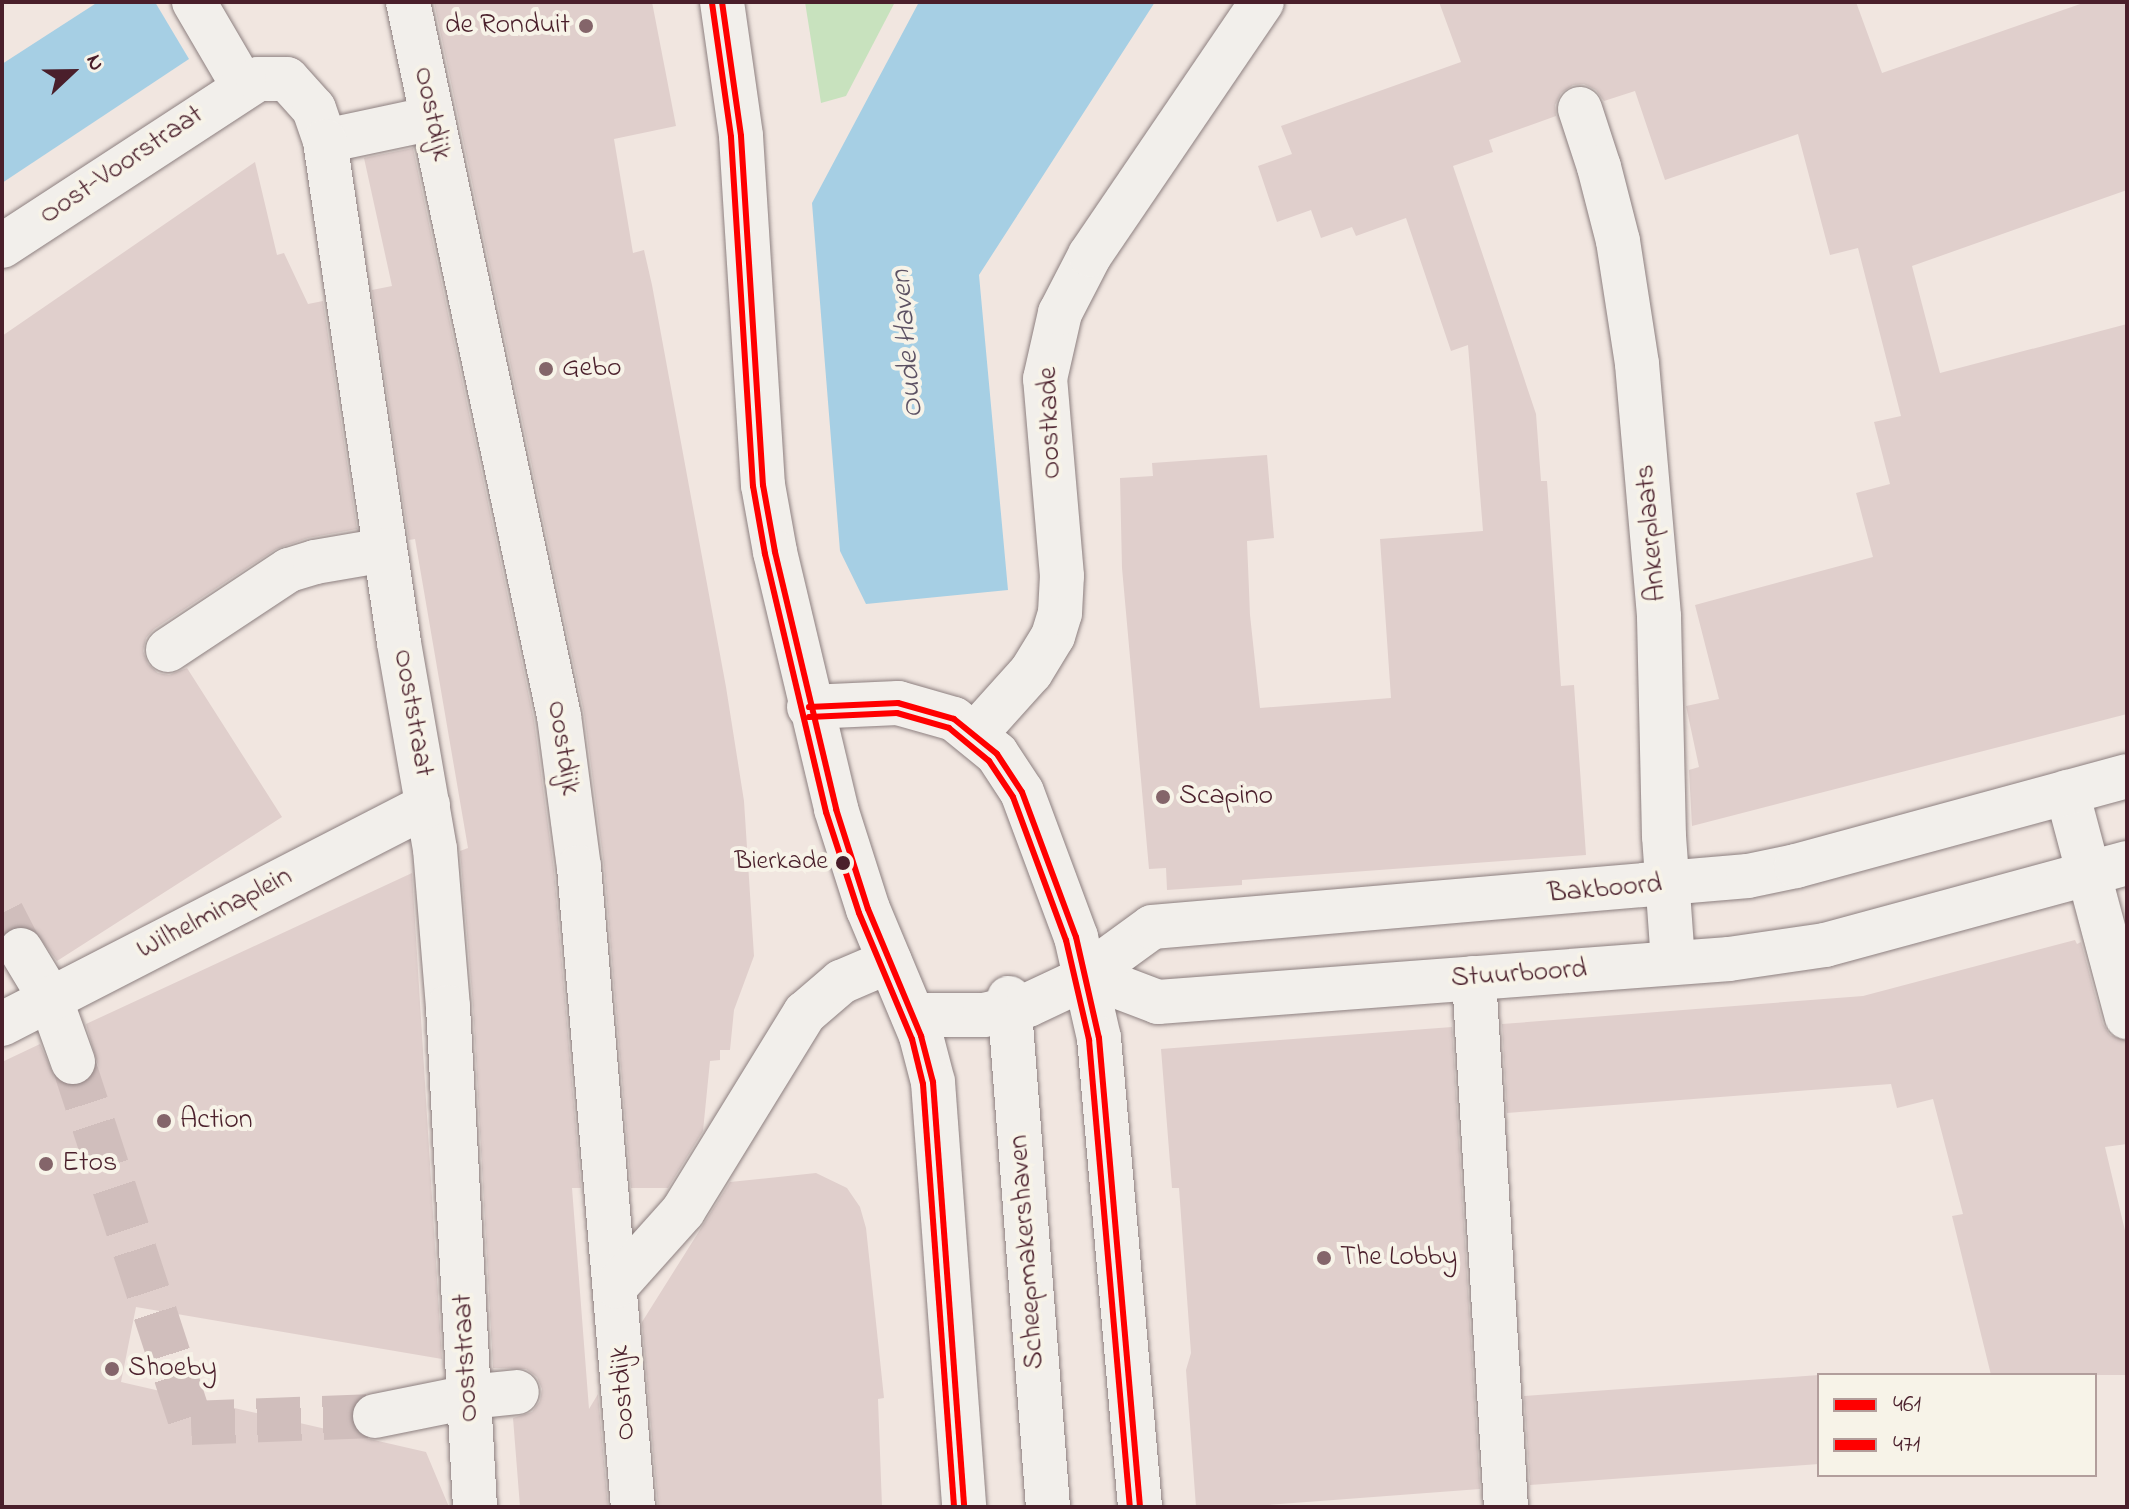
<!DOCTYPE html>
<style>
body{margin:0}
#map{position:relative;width:2129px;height:1509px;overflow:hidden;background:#f1e6e0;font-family:"Indie Flower",sans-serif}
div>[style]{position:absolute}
.green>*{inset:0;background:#c8e2be}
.water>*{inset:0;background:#a6cfe4}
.building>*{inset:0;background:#e0cfcc}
.minor-tunnel>*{height:44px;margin-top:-22px;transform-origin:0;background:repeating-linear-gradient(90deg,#d0bebc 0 44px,transparent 0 66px)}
.roads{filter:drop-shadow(0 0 2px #8d8080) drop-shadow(0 0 2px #8d8080)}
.minor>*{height:44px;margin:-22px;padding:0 22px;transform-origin:22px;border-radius:22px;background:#f2efeb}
.bus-1>*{height:6px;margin:-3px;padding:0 3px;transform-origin:3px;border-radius:3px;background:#f00}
.bus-2>*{height:6px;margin:-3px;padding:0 3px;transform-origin:3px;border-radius:3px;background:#f00}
.dots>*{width:22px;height:22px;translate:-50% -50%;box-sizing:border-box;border:4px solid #f7f3e8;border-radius:50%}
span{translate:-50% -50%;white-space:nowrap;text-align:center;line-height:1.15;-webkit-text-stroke:8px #f7f3e8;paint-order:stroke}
.bus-label{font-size:26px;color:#4a1f2b}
.right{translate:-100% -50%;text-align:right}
.poi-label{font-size:28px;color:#4a1f2b}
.left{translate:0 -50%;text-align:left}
.street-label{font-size:28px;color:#4a1f2b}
.water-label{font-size:30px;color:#5c5163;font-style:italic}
.frame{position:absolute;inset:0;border:4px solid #4a1f2b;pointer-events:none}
.legend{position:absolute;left:1817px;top:1373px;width:280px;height:104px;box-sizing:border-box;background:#f7f3e8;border:2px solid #b29e9c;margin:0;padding:10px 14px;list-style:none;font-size:24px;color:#4a1f2b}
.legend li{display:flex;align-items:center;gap:16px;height:40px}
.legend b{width:40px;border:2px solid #b29e9c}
.north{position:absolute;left:32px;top:32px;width:80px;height:80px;-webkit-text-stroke:6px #f7f3e8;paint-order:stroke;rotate:68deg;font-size:22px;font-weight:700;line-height:32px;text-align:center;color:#4a1f2b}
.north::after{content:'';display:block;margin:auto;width:28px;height:36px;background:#4a1f2b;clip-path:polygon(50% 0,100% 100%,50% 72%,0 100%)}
</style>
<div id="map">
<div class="green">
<div style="clip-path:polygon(805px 2px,895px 2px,846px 96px,821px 103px)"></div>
</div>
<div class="water">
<div style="clip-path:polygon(98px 2px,155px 2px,189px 59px,2px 183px,2px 64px)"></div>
<div style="clip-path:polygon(919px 2px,1155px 2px,979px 275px,1008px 590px,866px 604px,840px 551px,812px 203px)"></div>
</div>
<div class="building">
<div style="clip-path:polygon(434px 2px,652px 2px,676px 126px,614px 139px,633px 253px,644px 250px,652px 285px,726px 687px,744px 801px,754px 956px,734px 1010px,730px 1050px,720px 1050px,720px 1060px,710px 1061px,703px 1131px,668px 1188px,631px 1188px,604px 865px,584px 713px)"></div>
<div style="clip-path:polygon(1439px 2px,1856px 2px,1882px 73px,2086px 2px,2127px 2px,2127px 190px,1912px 266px,1940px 373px,2127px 324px,2127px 714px,1692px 826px,1689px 770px,1699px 767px,1686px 706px,1719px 699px,1695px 605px,1873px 557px,1856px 493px,1890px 484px,1874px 422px,1901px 416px,1858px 248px,1830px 255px,1798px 134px,1665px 180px,1635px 91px,1604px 101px,1596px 90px,1584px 84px,1573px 85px,1561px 93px,1555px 105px,1556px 116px,1489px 140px,1493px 152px,1453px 166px,1536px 414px,1541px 481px,1547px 481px,1561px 686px,1574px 685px,1586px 855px,1242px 880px,1242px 885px,1167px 890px,1166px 868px,1149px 869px,1122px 568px,1120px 478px,1153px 476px,1152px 463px,1267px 455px,1274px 538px,1247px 541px,1250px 615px,1260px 708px,1391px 698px,1380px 539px,1483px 531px,1468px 345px,1451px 351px,1406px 218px,1356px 236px,1352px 227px,1321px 238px,1311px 210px,1277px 222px,1258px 166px,1292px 154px,1281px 126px,1461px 62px)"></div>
<div style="clip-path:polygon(413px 148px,534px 720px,554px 870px,581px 1188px,572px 1188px,589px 1409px,598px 1394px,608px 1507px,520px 1507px,513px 1418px,532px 1412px,540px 1401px,542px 1389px,537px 1377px,526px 1369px,493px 1368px,473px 1005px,460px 851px,468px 848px,415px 539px,409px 540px,372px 290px,392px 286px,364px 158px)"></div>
<div style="clip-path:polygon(255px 162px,277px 255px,284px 253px,308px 304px,323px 301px,357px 529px,308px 538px,276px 549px,154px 629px,146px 638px,143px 651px,148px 664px,158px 673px,169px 675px,187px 668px,282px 817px,57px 961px,32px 928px,20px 925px,2px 935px,2px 336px)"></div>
<div style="clip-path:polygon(412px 873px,442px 1359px,136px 1307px,121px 1382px,426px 1452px,449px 1507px,2px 1507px,2px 1062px,40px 1044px,56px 1080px,69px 1087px,82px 1085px,92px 1077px,98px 1066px,86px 1024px)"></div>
<div style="clip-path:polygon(2075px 940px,2077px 944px,2081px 942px,2103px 1024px,2110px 1035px,2127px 1041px,2127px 1144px,2105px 1147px,2127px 1239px,2127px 1375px,1991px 1375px,1952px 1216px,1963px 1214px,1933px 1099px,1897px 1108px,1891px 1084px,1507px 1113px,1502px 1024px,1863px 996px)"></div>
<div style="clip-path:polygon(1452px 1027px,1480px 1489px,1241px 1507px,1196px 1507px,1186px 1370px,1191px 1353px,1179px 1188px,1172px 1188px,1161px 1049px)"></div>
<div style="clip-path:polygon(816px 1173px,847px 1188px,860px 1207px,866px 1228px,884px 1398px,878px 1399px,882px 1507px,658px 1507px,642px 1322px,730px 1182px)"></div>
<div style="clip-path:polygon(1819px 1375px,1819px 1464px,1530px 1485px,1524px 1396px)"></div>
</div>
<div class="minor-tunnel">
<div style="left:2px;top:913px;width:42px;rotate:62.8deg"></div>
<div style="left:73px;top:1062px;width:380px;rotate:71.9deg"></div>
<div style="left:191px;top:1423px;width:184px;rotate:-2.2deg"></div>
</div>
<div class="roads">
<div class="minor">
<div style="left:194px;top:2px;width:97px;rotate:59.7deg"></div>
<div style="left:408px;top:2px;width:730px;rotate:78.06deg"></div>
<div style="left:559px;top:716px;width:152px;rotate:82.5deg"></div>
<div style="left:579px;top:867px;width:642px;rotate:85.18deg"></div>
<div style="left:722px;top:2px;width:135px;rotate:81.9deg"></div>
<div style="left:741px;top:136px;width:350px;rotate:86.4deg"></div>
<div style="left:763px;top:485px;width:68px;rotate:79.8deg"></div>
<div style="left:775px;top:552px;width:264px;rotate:76.6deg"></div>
<div style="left:836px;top:809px;width:105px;rotate:72.3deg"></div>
<div style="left:868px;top:909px;width:138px;rotate:67.3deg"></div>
<div style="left:921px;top:1036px;width:48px;rotate:75.4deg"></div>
<div style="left:933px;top:1082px;width:426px;rotate:85.8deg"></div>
<div style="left:1580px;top:109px;width:61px;rotate:71.9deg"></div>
<div style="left:1599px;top:167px;width:76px;rotate:75.6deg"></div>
<div style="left:1618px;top:241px;width:124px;rotate:81.2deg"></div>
<div style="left:1637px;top:364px;width:254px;rotate:85deg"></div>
<div style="left:1659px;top:617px;width:219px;rotate:88.7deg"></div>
<div style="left:1664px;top:836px;width:127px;rotate:85.9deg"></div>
<div style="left:325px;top:141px;width:110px;rotate:-12deg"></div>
<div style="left:2px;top:246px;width:306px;rotate:-33.1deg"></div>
<div style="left:258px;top:79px;width:29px"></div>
<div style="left:287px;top:79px;width:40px;rotate:48deg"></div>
<div style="left:314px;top:109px;width:34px;rotate:71deg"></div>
<div style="left:325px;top:141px;width:507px;rotate:81.61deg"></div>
<div style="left:399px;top:643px;width:209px;rotate:80.1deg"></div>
<div style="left:435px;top:849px;width:159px;rotate:85.3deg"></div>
<div style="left:448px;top:1007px;width:501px;rotate:86.91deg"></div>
<div style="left:168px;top:650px;width:145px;rotate:-33.5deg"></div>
<div style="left:289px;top:570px;width:27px;rotate:-17deg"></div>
<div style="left:315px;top:562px;width:71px;rotate:-9.7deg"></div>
<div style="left:809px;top:707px;width:89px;rotate:-2.6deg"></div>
<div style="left:898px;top:703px;width:58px;rotate:15.9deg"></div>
<div style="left:954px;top:719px;width:55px;rotate:39.1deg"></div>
<div style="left:997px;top:754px;width:45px;rotate:56.7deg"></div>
<div style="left:1022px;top:792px;width:155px;rotate:69.6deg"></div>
<div style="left:1076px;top:937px;width:104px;rotate:77.2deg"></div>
<div style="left:1099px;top:1038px;width:471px;rotate:85deg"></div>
<div style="left:976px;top:733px;width:82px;rotate:-48deg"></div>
<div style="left:1031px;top:672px;width:42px;rotate:-58.6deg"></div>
<div style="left:1053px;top:636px;width:24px;rotate:-73deg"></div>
<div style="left:1060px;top:613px;width:37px;rotate:-87deg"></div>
<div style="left:1062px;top:576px;width:198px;rotate:-94.9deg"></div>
<div style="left:1045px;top:379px;width:68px;rotate:-77.2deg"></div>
<div style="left:1060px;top:313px;width:65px;rotate:-62.7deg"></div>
<div style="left:1090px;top:255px;width:306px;rotate:-55.8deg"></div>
<div style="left:2067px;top:792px;width:233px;rotate:75.1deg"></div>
<div style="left:21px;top:950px;width:56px;rotate:58.9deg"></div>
<div style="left:50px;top:998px;width:68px;rotate:70.2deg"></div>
<div style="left:1087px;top:975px;width:76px;rotate:20.8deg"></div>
<div style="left:1158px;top:1002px;width:573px;rotate:-4.31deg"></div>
<div style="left:1729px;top:959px;width:97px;rotate:-8.3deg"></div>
<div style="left:1825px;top:945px;width:313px;rotate:-15.2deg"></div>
<div style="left:1474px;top:978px;width:530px;rotate:86.54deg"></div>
<div style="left:1009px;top:998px;width:510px;rotate:85.62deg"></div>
<div style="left:913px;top:1015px;width:71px"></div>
<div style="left:984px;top:1015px;width:45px;rotate:-12.8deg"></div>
<div style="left:1028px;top:1005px;width:52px;rotate:-25.1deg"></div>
<div style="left:1075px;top:983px;width:95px;rotate:-36deg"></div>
<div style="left:1152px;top:927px;width:598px;rotate:-4.89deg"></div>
<div style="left:1748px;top:876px;width:49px;rotate:-11.8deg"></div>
<div style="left:1796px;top:866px;width:343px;rotate:-15.2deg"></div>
<div style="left:2px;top:1024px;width:479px;rotate:-27.2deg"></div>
<div style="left:616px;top:1286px;width:101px;rotate:-48.2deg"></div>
<div style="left:683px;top:1211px;width:233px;rotate:-58.4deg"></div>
<div style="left:805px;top:1013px;width:48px;rotate:-40.7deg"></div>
<div style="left:841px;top:982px;width:53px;rotate:-23.2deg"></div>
<div style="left:375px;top:1416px;width:96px;rotate:-11.4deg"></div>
<div style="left:469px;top:1397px;width:48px;rotate:-5.9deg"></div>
</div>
</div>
<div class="bus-1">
<div style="left:722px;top:2px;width:135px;rotate:81.9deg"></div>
<div style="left:741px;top:136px;width:350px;rotate:86.4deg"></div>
<div style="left:763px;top:485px;width:68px;rotate:79.8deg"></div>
<div style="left:775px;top:552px;width:264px;rotate:76.6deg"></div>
<div style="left:836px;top:809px;width:105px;rotate:72.3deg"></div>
<div style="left:868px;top:909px;width:138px;rotate:67.3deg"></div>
<div style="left:921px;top:1036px;width:48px;rotate:75.4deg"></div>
<div style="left:933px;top:1082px;width:426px;rotate:85.8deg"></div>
<div style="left:809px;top:707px;width:89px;rotate:-2.6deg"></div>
<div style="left:898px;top:703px;width:58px;rotate:15.9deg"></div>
<div style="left:954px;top:719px;width:55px;rotate:39.1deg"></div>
<div style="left:997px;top:754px;width:45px;rotate:56.7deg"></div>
<div style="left:1022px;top:792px;width:155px;rotate:69.6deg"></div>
<div style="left:1076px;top:937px;width:104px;rotate:77.2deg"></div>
<div style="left:1099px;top:1038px;width:471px;rotate:85deg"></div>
</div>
<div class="bus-2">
<div style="left:712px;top:3px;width:135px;rotate:81.9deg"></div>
<div style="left:731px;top:137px;width:350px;rotate:86.4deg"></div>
<div style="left:753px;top:486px;width:69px;rotate:80deg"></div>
<div style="left:765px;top:554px;width:265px;rotate:76.7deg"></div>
<div style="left:826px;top:812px;width:106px;rotate:71.9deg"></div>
<div style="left:859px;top:913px;width:137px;rotate:67.2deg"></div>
<div style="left:912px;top:1039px;width:46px;rotate:76.3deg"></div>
<div style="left:923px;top:1084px;width:424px;rotate:85.8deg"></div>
<div style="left:809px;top:717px;width:88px;rotate:-2.6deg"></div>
<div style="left:897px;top:713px;width:54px;rotate:16.1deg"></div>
<div style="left:949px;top:728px;width:52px;rotate:39.5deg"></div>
<div style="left:989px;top:761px;width:43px;rotate:56.3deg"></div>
<div style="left:1013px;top:797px;width:153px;rotate:69.7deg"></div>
<div style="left:1066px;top:940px;width:103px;rotate:77deg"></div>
<div style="left:1089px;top:1040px;width:469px;rotate:85deg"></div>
</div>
<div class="dots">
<div style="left:586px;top:26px;background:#84656a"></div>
<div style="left:546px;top:369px;background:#84656a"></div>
<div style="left:1163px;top:797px;background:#84656a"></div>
<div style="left:843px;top:863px;background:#4a1f2b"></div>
<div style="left:164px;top:1121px;background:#84656a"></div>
<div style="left:46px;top:1164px;background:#84656a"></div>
<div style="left:1324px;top:1258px;background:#84656a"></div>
<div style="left:112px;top:1369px;background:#84656a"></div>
</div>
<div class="bus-label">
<span class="right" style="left:828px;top:863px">Bierkade</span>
</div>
<div class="poi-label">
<span class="right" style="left:570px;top:26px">de Ronduit</span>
<span class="left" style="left:562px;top:369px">Gebo</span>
<span class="left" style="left:1179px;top:797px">Scapino</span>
<span class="left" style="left:180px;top:1121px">Action</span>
<span class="left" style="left:62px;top:1164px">Etos</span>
<span class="left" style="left:1340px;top:1258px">The Lobby</span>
<span class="left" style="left:128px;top:1369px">Shoeby</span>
</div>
<div class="street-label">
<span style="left:431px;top:114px;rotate:78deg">Oostdijk</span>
<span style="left:122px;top:166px;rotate:-34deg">Oost-Voorstraat</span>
<span style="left:1051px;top:423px;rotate:-92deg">Oostkade</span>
<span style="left:1652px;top:533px;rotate:-95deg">Ankerplaats</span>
<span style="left:412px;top:713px;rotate:80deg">Ooststraat</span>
<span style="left:562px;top:748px;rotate:81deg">Oostdijk</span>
<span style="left:1605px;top:890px;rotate:-5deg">Bakboord</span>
<span style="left:215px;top:914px;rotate:-27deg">Wilhelminaplein</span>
<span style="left:1519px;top:975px;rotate:-4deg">Stuurboord</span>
<span style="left:1028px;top:1252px;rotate:-94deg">Scheepmakershaven</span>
<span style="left:467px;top:1358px;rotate:-93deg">Ooststraat</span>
<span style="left:624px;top:1393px;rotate:-94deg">Oostdijk</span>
</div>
<div class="water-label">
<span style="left:908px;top:344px;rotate:-95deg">Oude Haven</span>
</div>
<div class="frame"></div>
<ul class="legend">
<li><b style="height:10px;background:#f00"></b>461</li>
<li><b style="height:10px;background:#f00"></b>471</li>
</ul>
<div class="north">N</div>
</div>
